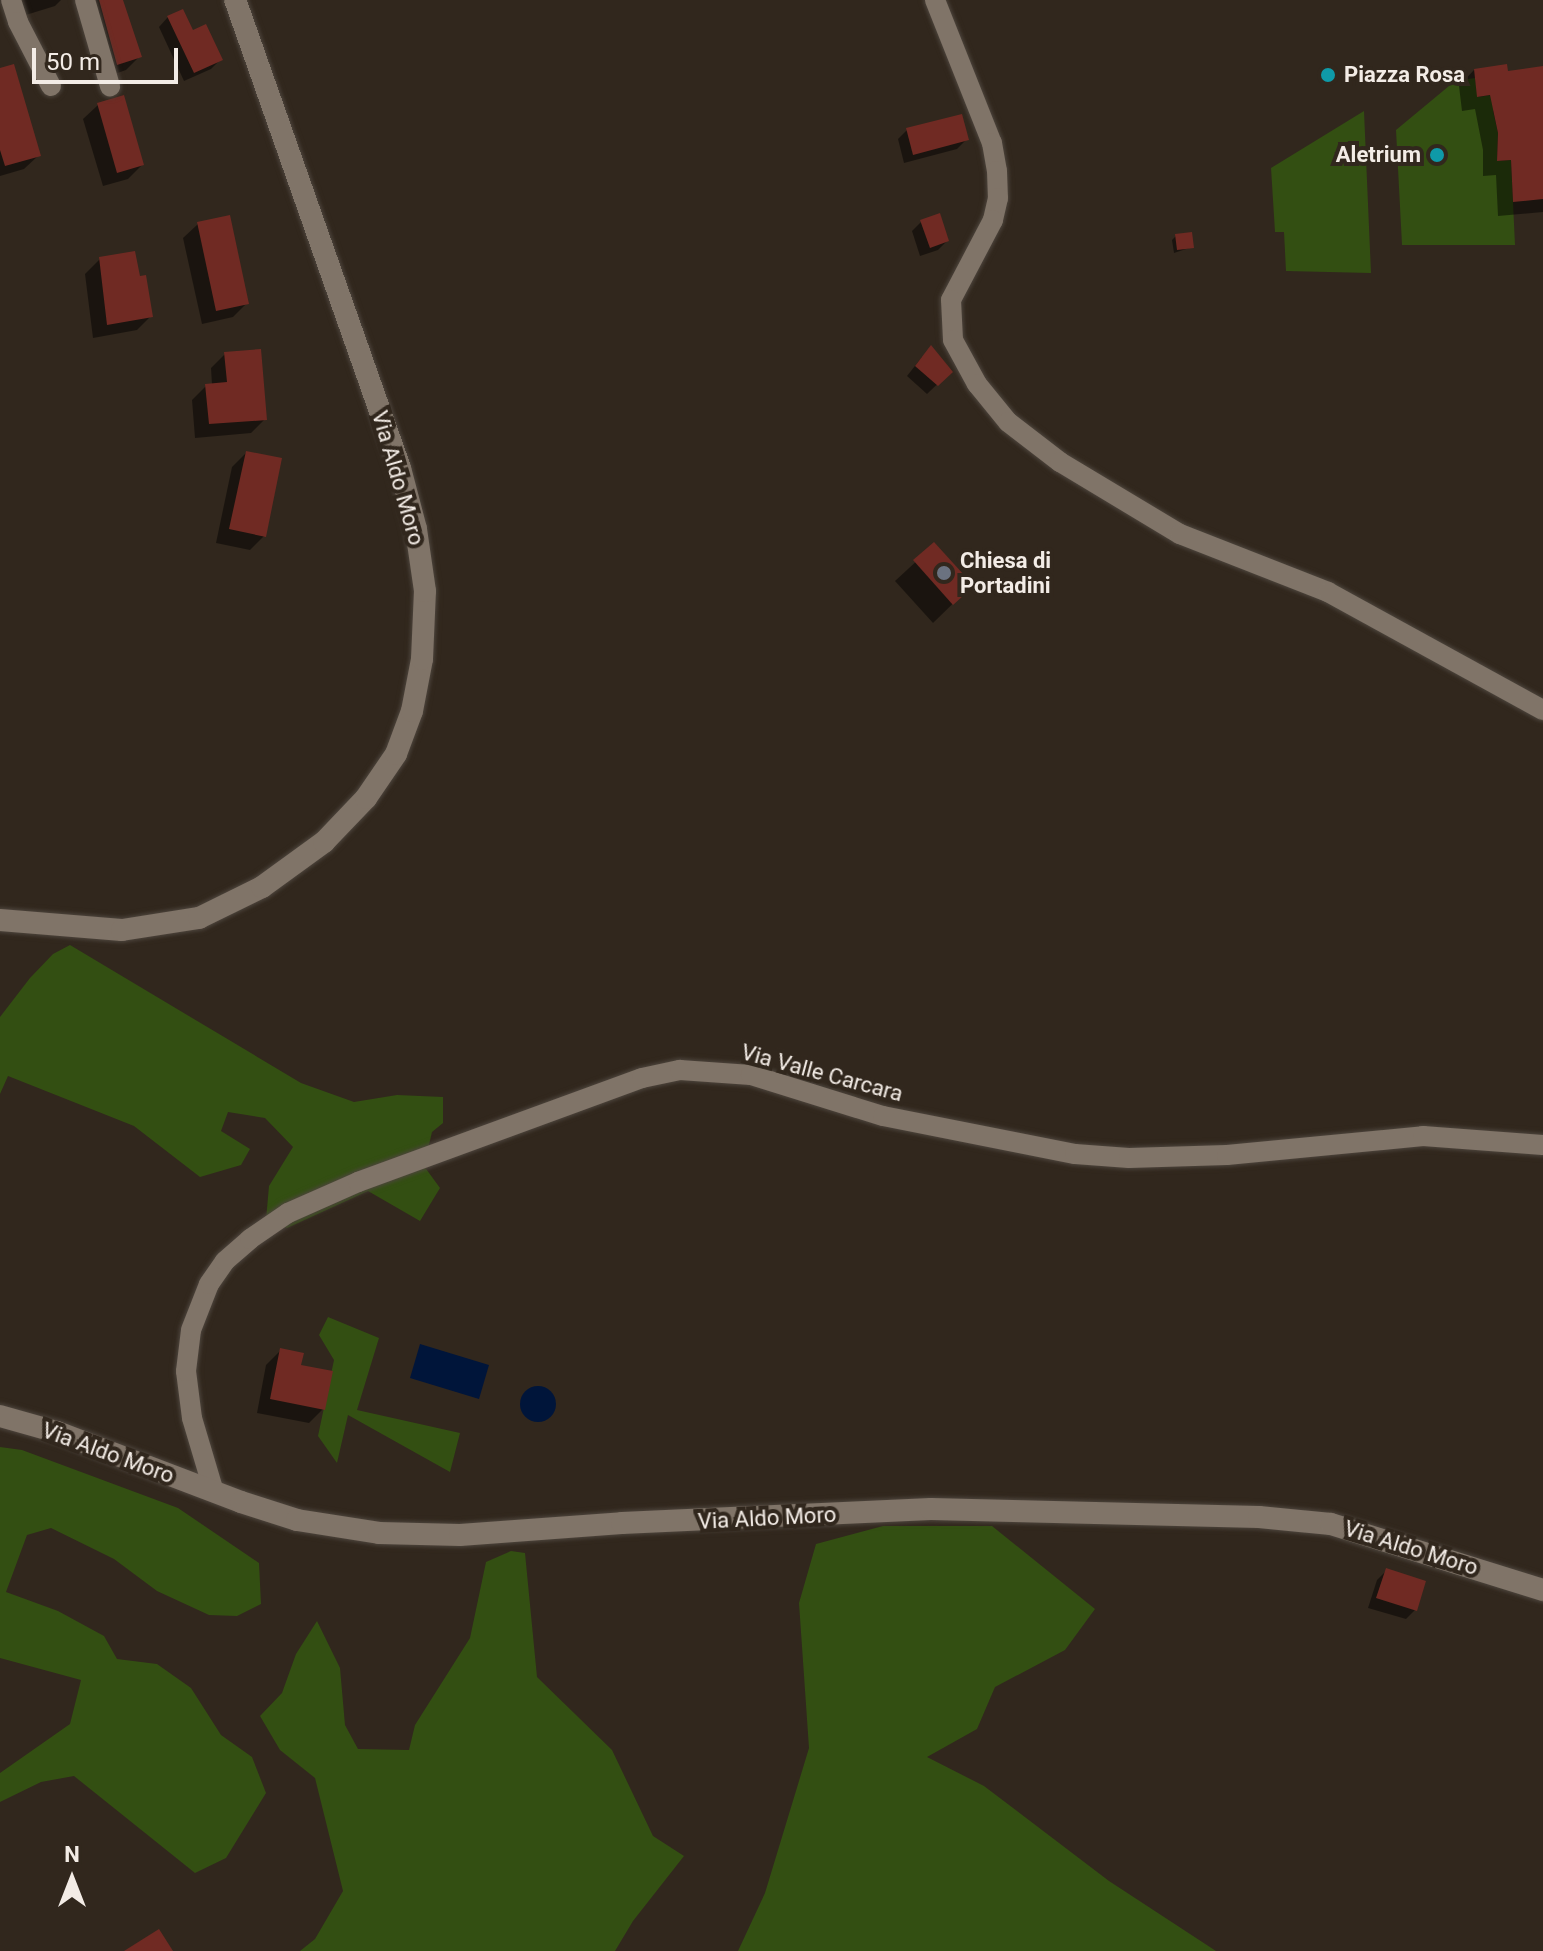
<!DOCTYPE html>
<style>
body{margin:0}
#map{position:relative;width:1543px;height:1951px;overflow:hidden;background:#31271d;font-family:Roboto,sans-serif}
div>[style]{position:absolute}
.green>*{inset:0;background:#334f12}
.water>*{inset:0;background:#00153a}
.round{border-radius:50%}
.shadow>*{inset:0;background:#0007}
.building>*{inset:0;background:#702a23}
.roads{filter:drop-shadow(0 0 2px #4d453d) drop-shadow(0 0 2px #4d453d)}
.minor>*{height:20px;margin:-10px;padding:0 10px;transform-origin:10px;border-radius:10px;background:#807468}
.secondary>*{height:22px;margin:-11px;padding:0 11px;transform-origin:11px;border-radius:11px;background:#807468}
.dots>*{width:22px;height:22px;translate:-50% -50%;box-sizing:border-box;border:4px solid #31271d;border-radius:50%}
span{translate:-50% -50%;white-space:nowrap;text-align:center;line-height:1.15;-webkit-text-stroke:8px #31271d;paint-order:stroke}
.poi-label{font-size:22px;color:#f3ece6;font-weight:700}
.left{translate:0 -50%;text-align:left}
.right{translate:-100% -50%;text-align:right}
.street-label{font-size:22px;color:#f3ece6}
.north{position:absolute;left:32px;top:1839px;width:80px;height:80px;-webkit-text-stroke:6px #31271d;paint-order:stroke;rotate:0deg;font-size:22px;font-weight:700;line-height:32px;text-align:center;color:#f3ece6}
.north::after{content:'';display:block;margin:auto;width:28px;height:36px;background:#f3ece6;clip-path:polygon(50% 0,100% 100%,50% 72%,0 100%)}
.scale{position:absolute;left:32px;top:48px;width:146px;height:36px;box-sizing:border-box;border:4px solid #f3ece6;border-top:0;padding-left:10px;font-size:24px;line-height:28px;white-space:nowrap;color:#f3ece6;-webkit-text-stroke:6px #31271d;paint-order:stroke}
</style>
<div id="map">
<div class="green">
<div style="clip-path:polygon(1475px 78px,1478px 97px,1499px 94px,1502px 107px,1493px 111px,1498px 133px,1497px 161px,1511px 160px,1515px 245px,1402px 245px,1396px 130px,1455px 81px)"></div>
<div style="clip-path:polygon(1364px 111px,1371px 273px,1286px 271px,1284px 232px,1275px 232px,1271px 168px)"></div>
<div style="clip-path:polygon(70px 945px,301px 1083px,354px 1102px,397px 1095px,443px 1097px,443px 1123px,432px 1132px,424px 1166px,440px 1188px,420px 1221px,368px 1191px,287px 1228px,266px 1220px,269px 1186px,293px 1147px,265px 1118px,228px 1112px,221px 1131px,250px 1149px,241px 1165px,200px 1177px,134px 1126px,8px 1076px,0 1094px,0 1017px,30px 978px,53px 954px)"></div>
<div style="clip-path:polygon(328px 1317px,379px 1338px,357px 1410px,460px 1433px,450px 1472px,348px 1415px,337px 1463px,318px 1436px,334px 1360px,319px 1335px)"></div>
<div style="clip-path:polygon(0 1447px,22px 1450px,178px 1508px,259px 1563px,261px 1604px,237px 1616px,209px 1615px,157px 1591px,114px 1559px,51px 1528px,27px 1535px,6px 1592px,58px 1611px,104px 1636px,117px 1659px,157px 1664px,191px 1688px,221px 1735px,252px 1757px,266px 1793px,226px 1858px,195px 1873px,74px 1776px,41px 1782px,0 1802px,0 1773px,70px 1724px,81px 1680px,0 1658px)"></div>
<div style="clip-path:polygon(883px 1526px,992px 1526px,1095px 1609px,1065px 1650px,995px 1687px,977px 1729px,927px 1757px,984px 1786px,1109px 1881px,1216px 1951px,738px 1951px,765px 1893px,809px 1748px,799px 1603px,816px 1544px)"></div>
<div style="clip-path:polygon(511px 1551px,525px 1553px,537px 1677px,612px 1750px,653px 1836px,684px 1856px,633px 1921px,615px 1951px,300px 1951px,315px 1939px,343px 1891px,315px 1778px,280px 1750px,260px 1716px,282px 1693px,296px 1654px,317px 1621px,340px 1668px,345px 1725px,358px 1749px,409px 1750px,415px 1725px,470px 1638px,486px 1562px)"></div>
</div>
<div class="water">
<div style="clip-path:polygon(420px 1344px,489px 1365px,479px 1399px,410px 1378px)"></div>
<div class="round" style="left:520px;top:1386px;width:36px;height:36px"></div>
</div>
<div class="shadow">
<div style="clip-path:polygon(10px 0,61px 0,55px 6px,16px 18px)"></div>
<div style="clip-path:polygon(95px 0,121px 0,140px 56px,126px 70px,103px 78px)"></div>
<div style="clip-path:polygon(168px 17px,192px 32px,221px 59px,211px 69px,184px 81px,159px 27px)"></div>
<div style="clip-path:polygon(1543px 68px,1543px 212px,1498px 216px,1496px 175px,1483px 176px,1483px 150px,1475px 109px,1462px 111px,1459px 86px,1474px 70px,1506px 73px)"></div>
<div style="clip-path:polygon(0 70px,39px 155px,24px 169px,0 176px)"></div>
<div style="clip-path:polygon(98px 105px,142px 165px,128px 179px,103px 186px,83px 119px)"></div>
<div style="clip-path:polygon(907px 130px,966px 140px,957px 149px,904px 163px,898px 139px)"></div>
<div style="clip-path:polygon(921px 222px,947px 241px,938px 250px,920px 256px,912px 231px)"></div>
<div style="clip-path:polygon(198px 224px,247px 303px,233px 317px,202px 324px,183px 238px)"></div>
<div style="clip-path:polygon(1176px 236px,1192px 247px,1174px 253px,1172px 240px)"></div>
<div style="clip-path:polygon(100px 259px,151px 316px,137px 330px,93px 338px,85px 274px)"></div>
<div style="clip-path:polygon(225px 354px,265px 419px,251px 433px,195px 438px,192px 400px,206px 386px,212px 385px,211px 368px)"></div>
<div style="clip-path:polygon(922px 357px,950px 372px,927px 394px,907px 376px)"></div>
<div style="clip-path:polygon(246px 453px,264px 536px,250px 550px,216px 543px,232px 467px)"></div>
<div style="clip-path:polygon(934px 545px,971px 586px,933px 623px,895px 581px)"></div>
<div style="clip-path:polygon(281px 1350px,299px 1366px,323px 1409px,309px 1423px,257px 1413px,266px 1365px)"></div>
<div style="clip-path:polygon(1386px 1571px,1415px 1610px,1406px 1619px,1368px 1608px,1377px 1580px)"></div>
</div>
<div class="building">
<div style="clip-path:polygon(99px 0,123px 0,142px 57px,117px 65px)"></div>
<div style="clip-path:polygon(183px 9px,193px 30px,206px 24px,223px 60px,194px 73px,167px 16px)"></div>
<div style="clip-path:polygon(14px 64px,41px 156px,5px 166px,0 150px,0 68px)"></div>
<div style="clip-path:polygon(1507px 64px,1508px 71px,1543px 66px,1543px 199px,1513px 202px,1511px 160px,1497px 161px,1498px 133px,1490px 95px,1477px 97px,1474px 69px)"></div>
<div style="clip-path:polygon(124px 95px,144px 165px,117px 173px,97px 103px)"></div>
<div style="clip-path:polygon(962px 114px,969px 140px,913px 155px,906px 128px)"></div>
<div style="clip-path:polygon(940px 213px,949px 241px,930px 248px,920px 220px)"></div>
<div style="clip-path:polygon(230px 215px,249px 304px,216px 311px,197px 222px)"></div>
<div style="clip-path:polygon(1192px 232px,1194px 248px,1177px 250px,1175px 234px)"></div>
<div style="clip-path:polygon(135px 251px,140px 276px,146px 275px,153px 317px,107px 325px,99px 257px)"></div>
<div style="clip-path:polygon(931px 345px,953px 372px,938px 386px,915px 366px)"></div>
<div style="clip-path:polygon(261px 349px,267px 420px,209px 424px,205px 384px,227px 382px,224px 352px)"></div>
<div style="clip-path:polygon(246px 451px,282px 458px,266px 537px,229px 529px)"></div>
<div style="clip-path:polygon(934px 542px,974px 586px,953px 605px,913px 560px)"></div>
<div style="clip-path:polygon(280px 1348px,304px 1353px,301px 1365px,333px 1371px,325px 1410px,270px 1399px)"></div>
<div style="clip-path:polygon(1386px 1568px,1426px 1581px,1417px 1611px,1376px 1598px)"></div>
<div style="clip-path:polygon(159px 1929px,173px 1951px,124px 1951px)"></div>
</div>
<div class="roads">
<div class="minor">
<div style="left:11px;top:0;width:23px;rotate:72deg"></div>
<div style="left:18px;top:22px;width:72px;rotate:62.7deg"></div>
<div style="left:85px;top:0;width:90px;rotate:73.8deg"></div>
<div style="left:935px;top:0;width:154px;rotate:68.3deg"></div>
<div style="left:992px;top:143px;width:28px;rotate:80deg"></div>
<div style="left:997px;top:171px;width:27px;rotate:88deg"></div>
<div style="left:998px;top:198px;width:23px;rotate:103deg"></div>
<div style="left:993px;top:220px;width:90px;rotate:117.7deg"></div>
<div style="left:951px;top:300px;width:40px;rotate:87.1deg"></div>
<div style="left:953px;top:340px;width:50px;rotate:61.4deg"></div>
<div style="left:977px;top:384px;width:49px;rotate:50.8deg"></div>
<div style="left:1008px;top:422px;width:66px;rotate:37.6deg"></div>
<div style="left:1060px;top:462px;width:140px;rotate:31deg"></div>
<div style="left:1180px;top:534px;width:159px;rotate:21.4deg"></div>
<div style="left:1328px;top:592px;width:245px;rotate:28.8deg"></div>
<div style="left:214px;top:1492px;width:77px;rotate:-106.6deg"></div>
<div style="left:192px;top:1418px;width:47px;rotate:-97.3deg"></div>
<div style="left:186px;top:1371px;width:41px;rotate:-83deg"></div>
<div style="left:191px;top:1330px;width:49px;rotate:-68.6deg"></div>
<div style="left:209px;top:1284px;width:28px;rotate:-55deg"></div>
<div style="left:225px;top:1261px;width:33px;rotate:-41deg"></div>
<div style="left:250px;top:1239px;width:46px;rotate:-34.4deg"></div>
<div style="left:288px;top:1213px;width:77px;rotate:-23.9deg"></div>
<div style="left:358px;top:1182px;width:302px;rotate:-20.1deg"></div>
<div style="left:642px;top:1078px;width:39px;rotate:-12deg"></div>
<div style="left:680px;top:1070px;width:71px;rotate:4deg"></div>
<div style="left:751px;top:1075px;width:138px;rotate:17.3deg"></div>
<div style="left:883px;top:1116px;width:196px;rotate:11.2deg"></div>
<div style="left:1075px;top:1154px;width:54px;rotate:4.2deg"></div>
<div style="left:1129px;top:1158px;width:98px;rotate:-1.8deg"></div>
<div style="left:1227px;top:1155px;width:197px;rotate:-5.5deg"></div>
<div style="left:1423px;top:1136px;width:120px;rotate:4.3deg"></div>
</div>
<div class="secondary">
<div style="left:0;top:920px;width:122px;rotate:4.7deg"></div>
<div style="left:122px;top:930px;width:78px;rotate:-8.9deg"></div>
<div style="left:199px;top:918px;width:70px;rotate:-26.2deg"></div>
<div style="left:262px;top:887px;width:77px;rotate:-36deg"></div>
<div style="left:324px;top:842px;width:61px;rotate:-46.3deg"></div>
<div style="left:366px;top:798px;width:53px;rotate:-55.7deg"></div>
<div style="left:396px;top:754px;width:46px;rotate:-69.6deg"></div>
<div style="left:412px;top:711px;width:53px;rotate:-79.1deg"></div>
<div style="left:422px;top:659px;width:68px;rotate:-87.5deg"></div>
<div style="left:425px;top:591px;width:63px;rotate:-98.3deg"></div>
<div style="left:416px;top:529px;width:63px;rotate:-104.7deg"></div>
<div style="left:400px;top:468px;width:496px;rotate:-109.4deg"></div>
<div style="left:0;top:1416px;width:59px;rotate:15.7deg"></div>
<div style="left:57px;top:1432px;width:197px;rotate:20.8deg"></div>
<div style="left:241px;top:1502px;width:59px;rotate:17.8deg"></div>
<div style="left:297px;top:1520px;width:83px;rotate:9deg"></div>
<div style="left:379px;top:1533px;width:81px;rotate:1.4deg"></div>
<div style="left:460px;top:1535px;width:162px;rotate:-4.2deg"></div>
<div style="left:622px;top:1523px;width:309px;rotate:-2.6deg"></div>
<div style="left:931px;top:1509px;width:328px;rotate:1.4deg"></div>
<div style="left:1259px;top:1517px;width:72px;rotate:5.6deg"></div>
<div style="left:1331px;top:1524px;width:222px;rotate:17.3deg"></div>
</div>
</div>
<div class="dots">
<div style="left:1328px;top:75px;background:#0f9aa8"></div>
<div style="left:1437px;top:155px;background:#0f9aa8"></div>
<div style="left:944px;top:573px;background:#6b7280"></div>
</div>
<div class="poi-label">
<span class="left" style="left:1344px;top:75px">Piazza Rosa</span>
<span class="right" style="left:1421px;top:155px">Aletrium</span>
<span class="left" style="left:960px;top:573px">Chiesa di<br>Portadini</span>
</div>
<div class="street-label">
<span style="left:398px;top:478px;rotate:74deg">Via Aldo Moro</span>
<span style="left:822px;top:1073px;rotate:15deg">Via Valle Carcara</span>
<span style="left:108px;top:1453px;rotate:20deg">Via Aldo Moro</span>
<span style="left:767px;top:1518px;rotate:-3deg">Via Aldo Moro</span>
<span style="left:1411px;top:1548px;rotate:17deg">Via Aldo Moro</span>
</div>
<div class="north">N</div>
<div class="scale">50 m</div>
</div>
